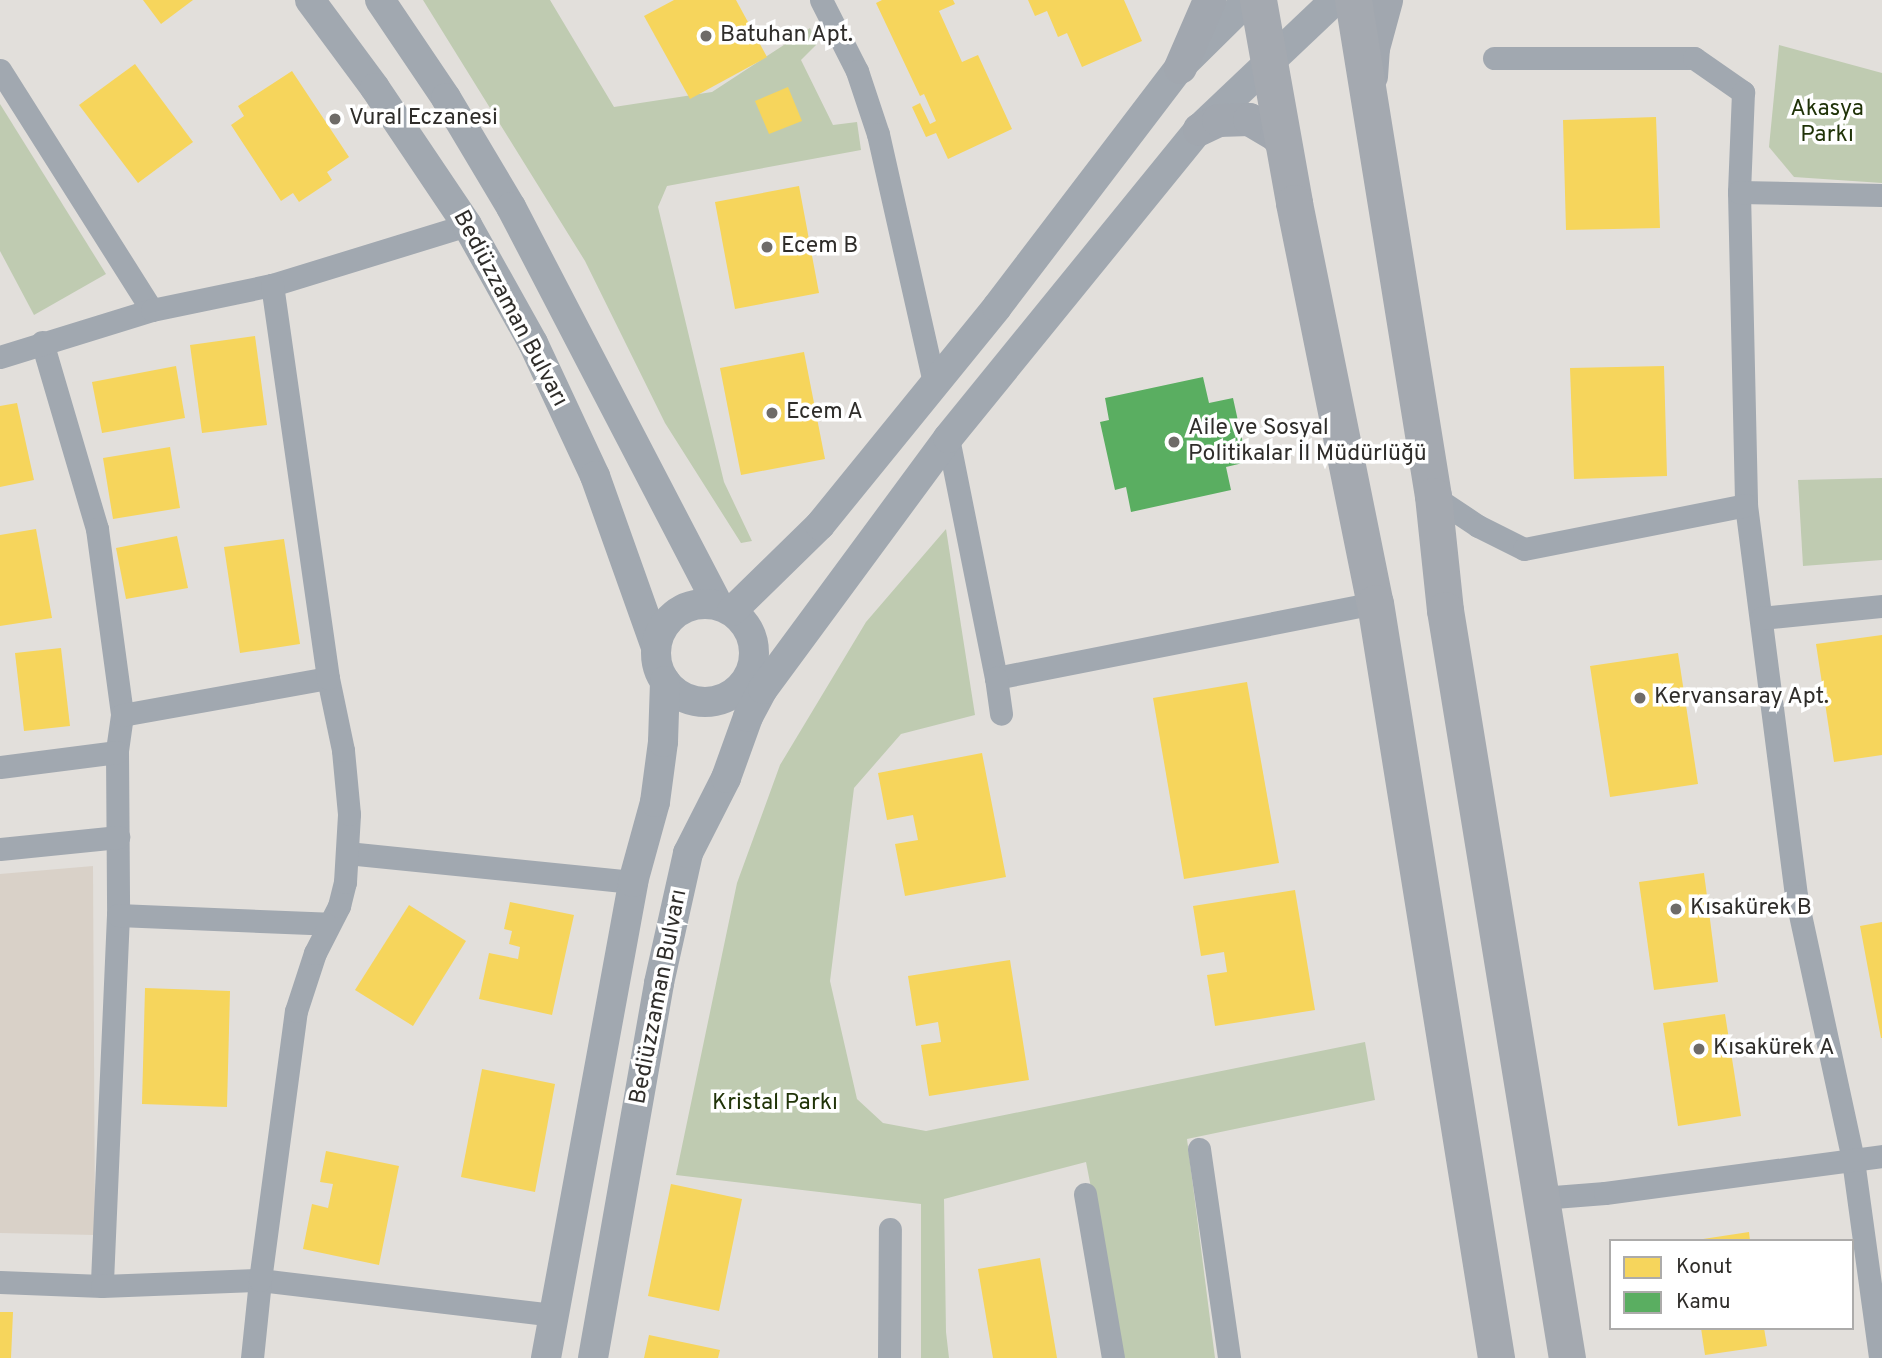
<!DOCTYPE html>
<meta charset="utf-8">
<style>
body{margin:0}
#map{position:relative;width:1882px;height:1358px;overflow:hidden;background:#e2dfdb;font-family:Overpass,sans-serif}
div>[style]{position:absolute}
.built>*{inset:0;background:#d9d1c8}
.green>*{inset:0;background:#bfcbb1}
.homes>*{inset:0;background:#f6d55c}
.public>*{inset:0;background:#5aae61}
.minor>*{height:23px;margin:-11.5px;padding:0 11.5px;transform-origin:11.5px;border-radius:11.5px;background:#a1a8b0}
.tertiary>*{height:30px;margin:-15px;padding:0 15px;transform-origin:15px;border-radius:15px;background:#a1a8b0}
.tertiary>.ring{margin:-15px;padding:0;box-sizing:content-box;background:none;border:30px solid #a1a8b0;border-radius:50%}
.secondary>*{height:33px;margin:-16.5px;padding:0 16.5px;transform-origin:16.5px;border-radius:16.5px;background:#a1a7af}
.primary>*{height:37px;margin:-18.5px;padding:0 18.5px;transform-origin:18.5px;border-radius:18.5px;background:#a4a9b0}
.dots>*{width:19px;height:19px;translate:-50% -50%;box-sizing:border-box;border:4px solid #fff;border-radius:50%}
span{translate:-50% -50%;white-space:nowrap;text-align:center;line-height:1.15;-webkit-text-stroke:7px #fff;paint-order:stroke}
.poi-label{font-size:23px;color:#2f2d2a}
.left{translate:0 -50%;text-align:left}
.park-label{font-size:23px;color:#203308}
.street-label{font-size:23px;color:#2f2d2a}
.legend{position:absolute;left:1609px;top:1239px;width:245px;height:91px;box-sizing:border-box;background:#fff;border:2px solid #acabaa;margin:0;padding:9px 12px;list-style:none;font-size:21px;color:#2f2d2a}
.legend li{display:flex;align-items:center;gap:14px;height:35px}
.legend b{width:35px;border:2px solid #acabaa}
</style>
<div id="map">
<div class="built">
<div style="clip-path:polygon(93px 866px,95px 1235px,0 1233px,0 874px)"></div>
</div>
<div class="green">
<div style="clip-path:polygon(423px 0,550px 0,614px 107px,712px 92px,810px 28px,817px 44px,801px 60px,833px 125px,857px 122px,861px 150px,667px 186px,658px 207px,724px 482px,752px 541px,741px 543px,665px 423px,585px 261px)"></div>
<div style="clip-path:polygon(1779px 45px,1882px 73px,1882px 183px,1794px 177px,1769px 147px)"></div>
<div style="clip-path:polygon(0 104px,106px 274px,34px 315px,0 251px)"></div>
<div style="clip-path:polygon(1882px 478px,1882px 560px,1803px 566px,1798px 480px)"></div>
<div style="clip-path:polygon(946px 529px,975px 715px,901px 734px,854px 788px,830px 981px,857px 1099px,883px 1123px,926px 1131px,1365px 1042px,1375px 1100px,1187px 1139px,1215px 1358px,1124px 1358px,1086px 1162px,944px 1199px,946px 1332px,949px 1358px,921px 1358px,921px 1204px,676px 1175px,737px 883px,780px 765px,866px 622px)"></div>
</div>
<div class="homes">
<div style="clip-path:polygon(143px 0,193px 0,161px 24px)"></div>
<div style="clip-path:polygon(674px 0,736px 0,767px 57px,690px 99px,644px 16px)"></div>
<div style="clip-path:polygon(882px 0,953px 0,955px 4px,939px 11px,962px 62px,978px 55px,1012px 129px,948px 159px,936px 133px,926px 137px,912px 107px,920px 103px,930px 124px,936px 121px,924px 94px,920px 96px,876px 3px)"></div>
<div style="clip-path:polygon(1028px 0,1124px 0,1142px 41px,1082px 67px,1067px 33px,1058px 37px,1047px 11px,1035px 16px)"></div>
<div style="clip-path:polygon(135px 64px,193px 142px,138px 183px,79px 105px)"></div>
<div style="clip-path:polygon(292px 71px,349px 157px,327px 172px,332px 180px,299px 202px,293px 193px,281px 201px,231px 125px,244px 116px,238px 106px)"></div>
<div style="clip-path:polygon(788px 87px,802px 121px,769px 134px,755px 101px)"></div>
<div style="clip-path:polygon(1656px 117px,1660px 228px,1566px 230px,1563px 120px)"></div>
<div style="clip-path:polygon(799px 186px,819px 293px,735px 309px,715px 202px)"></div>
<div style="clip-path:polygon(255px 336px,267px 425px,202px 433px,190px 345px)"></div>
<div style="clip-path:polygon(804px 352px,825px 459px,741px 475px,720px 368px)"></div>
<div style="clip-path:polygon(176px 366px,185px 418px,102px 433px,92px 382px)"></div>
<div style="clip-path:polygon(1664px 366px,1667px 476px,1574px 479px,1570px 368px)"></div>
<div style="clip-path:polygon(17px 403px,34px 480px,0 487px,0 406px)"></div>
<div style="clip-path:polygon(170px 447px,180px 508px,113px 519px,103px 458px)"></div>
<div style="clip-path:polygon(36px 529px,52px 618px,0 626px,0 535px)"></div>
<div style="clip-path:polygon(177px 536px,188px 588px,126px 599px,116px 548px)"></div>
<div style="clip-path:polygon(284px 539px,300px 644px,240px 653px,224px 547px)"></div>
<div style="clip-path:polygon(1882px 635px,1882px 755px,1834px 762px,1816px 644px)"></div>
<div style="clip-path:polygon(61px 648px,70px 726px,24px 731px,15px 653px)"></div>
<div style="clip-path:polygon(1678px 653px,1698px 784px,1610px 797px,1590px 666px)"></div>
<div style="clip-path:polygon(1247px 682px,1279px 863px,1184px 879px,1153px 698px)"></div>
<div style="clip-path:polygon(982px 753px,1006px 877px,905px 896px,895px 844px,918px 840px,913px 815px,887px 820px,878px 773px)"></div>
<div style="clip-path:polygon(1704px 873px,1718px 982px,1654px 990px,1639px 882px)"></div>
<div style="clip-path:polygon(1295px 890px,1315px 1010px,1215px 1026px,1207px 975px,1227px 972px,1224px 952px,1201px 956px,1193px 906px)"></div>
<div style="clip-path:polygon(510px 902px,574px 915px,552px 1015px,479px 999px,489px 953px,518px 959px,520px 947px,509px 944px,512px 931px,504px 929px)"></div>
<div style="clip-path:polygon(409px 905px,466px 941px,413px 1026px,355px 990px)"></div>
<div style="clip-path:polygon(1882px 922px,1882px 1038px,1881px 1038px,1860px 926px)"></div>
<div style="clip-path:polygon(1010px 960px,1029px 1080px,929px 1096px,921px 1045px,941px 1042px,938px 1022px,916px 1026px,908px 976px)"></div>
<div style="clip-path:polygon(145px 988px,230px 991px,227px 1107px,142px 1104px)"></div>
<div style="clip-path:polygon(1725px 1014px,1741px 1116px,1678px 1126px,1663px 1023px)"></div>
<div style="clip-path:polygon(482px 1069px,555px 1084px,535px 1192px,461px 1177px)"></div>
<div style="clip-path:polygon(326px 1151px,399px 1166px,379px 1265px,303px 1249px,312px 1204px,328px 1208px,333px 1184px,320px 1182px)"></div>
<div style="clip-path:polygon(671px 1184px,742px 1199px,719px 1311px,648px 1296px)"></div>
<div style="clip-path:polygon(1749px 1232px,1750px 1241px,1703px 1241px,1703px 1239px)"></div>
<div style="clip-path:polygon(1040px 1258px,1057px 1358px,993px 1358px,978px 1269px)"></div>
<div style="clip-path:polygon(0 1312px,13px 1312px,11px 1358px,0 1358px)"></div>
<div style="clip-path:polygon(1701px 1328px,1764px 1328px,1767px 1346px,1705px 1355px)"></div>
<div style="clip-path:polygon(649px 1335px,720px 1350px,718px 1358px,644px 1358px)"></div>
</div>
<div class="public">
<div style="clip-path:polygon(1203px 377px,1209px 403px,1233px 398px,1247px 462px,1226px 467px,1231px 490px,1131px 512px,1126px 487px,1115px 490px,1100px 422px,1109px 420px,1105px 398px)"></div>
</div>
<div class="minor">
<div style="left:821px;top:0;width:80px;rotate:63.1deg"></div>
<div style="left:857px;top:71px;width:66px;rotate:71.6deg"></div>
<div style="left:878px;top:134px;width:255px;rotate:77.3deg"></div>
<div style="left:1494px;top:58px;width:200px"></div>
<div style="left:1694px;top:58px;width:60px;rotate:34.8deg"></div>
<div style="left:1743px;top:92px;width:100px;rotate:92.3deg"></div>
<div style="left:1739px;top:192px;width:313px;rotate:88.7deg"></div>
<div style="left:1746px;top:505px;width:394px;rotate:82.7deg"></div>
<div style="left:1796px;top:896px;width:270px;rotate:77.8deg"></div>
<div style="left:1853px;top:1160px;width:200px;rotate:82.2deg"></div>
<div style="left:0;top:70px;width:284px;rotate:57.7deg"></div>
<div style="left:1739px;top:192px;width:143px;rotate:1.2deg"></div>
<div style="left:42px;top:342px;width:195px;rotate:73.6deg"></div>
<div style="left:97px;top:529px;width:188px;rotate:82.3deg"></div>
<div style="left:122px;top:715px;width:37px;rotate:98deg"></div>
<div style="left:117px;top:752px;width:163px;rotate:89.6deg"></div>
<div style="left:118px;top:915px;width:371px;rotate:92.5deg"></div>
<div style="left:0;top:357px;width:159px;rotate:-17.2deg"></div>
<div style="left:152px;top:310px;width:123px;rotate:-11.8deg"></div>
<div style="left:272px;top:285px;width:204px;rotate:-17.1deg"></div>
<div style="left:948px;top:438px;width:245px;rotate:78.7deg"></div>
<div style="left:996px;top:678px;width:386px;rotate:-11.2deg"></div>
<div style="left:1433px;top:496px;width:54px;rotate:33.7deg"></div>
<div style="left:1478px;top:526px;width:51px;rotate:26.6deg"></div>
<div style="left:1524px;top:549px;width:226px;rotate:-11.2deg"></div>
<div style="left:1761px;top:618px;width:122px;rotate:-5.7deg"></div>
<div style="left:996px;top:678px;width:36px;rotate:82deg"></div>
<div style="left:122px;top:715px;width:209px;rotate:-10.2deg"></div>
<div style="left:0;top:767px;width:118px;rotate:-7.3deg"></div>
<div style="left:0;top:849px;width:119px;rotate:-5.8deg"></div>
<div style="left:347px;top:853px;width:287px;rotate:5.8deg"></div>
<div style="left:118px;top:915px;width:211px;rotate:2.4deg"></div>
<div style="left:1199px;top:1149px;width:211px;rotate:81.8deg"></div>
<div style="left:1085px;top:1194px;width:166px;rotate:80.3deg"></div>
<div style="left:1541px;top:1198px;width:64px;rotate:-4.5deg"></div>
<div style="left:1605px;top:1193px;width:279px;rotate:-7.6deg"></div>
<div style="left:0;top:1282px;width:102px;rotate:2.2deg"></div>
<div style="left:102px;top:1286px;width:158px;rotate:-2.2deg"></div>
<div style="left:260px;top:1280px;width:297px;rotate:6.8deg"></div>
<div style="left:252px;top:1358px;width:78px;rotate:-84.1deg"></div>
<div style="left:260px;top:1280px;width:271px;rotate:-82.4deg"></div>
<div style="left:296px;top:1011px;width:61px;rotate:-71.9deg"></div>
<div style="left:315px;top:953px;width:53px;rotate:-62.9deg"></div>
<div style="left:339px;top:906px;width:25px;rotate:-76deg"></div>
<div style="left:345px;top:882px;width:68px;rotate:-86.6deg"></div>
<div style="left:349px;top:814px;width:64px;rotate:-95.4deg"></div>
<div style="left:343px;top:750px;width:74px;rotate:-101.8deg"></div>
<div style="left:328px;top:678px;width:397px;rotate:-98.1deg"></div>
<div style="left:889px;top:1358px;width:129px;rotate:-89.6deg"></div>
</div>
<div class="tertiary">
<div style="left:310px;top:0;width:109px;rotate:53.5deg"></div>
<div style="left:375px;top:88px;width:165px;rotate:56.1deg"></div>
<div style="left:467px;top:225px;width:135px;rotate:60.8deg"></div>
<div style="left:533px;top:343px;width:147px;rotate:65deg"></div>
<div style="left:595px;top:476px;width:182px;rotate:70.4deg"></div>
<div style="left:380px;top:0;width:118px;rotate:56deg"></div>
<div style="left:446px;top:98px;width:127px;rotate:59.2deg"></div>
<div style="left:511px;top:207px;width:449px;rotate:62.5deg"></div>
<div class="ring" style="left:656px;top:604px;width:68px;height:68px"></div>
<div style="left:732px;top:611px;width:123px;rotate:-44.3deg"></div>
<div style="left:820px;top:525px;width:281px;rotate:-50.9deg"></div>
<div style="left:997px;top:307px;width:302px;rotate:-52.7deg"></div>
<div style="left:1180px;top:67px;width:95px;rotate:-44.6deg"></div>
<div style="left:546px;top:1358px;width:484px;rotate:-79.6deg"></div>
<div style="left:633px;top:882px;width:83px;rotate:-74.6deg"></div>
<div style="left:655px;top:802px;width:61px;rotate:-82.4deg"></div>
<div style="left:663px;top:742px;width:61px;rotate:-88.1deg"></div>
<div style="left:593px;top:1358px;width:381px;rotate:-80deg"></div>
<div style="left:659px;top:983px;width:133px;rotate:-77.4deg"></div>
<div style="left:688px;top:853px;width:84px;rotate:-63.1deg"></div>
<div style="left:726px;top:778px;width:65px;rotate:-70.2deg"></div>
<div style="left:748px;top:717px;width:32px;rotate:-62deg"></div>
<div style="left:763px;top:689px;width:312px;rotate:-53.6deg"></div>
<div style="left:948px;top:438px;width:398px;rotate:-50.9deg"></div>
<div style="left:1199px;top:129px;width:187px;rotate:-43.5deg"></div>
</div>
<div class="secondary">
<div style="left:1180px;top:67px;width:73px;rotate:-66.6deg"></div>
<div style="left:1371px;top:76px;width:28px;rotate:-86deg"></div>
<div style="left:1373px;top:48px;width:50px;rotate:-74.8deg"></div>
<div style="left:1199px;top:129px;width:21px;rotate:-25deg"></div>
<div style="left:1218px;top:120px;width:31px;rotate:-2deg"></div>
<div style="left:1249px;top:119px;width:31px;rotate:31deg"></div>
<div style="left:1276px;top:135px;width:16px;rotate:55deg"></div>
</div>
<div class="primary">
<div style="left:1258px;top:0;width:206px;rotate:79.9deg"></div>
<div style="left:1294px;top:203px;width:408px;rotate:78.6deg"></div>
<div style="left:1375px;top:603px;width:765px;rotate:80.89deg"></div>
<div style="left:1353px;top:0;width:502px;rotate:80.84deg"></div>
<div style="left:1433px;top:496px;width:115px;rotate:84deg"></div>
<div style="left:1445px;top:610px;width:758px;rotate:80.74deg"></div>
</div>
<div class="dots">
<div style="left:706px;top:36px;background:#6e6b68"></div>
<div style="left:335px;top:119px;background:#6e6b68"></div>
<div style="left:767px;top:247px;background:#6e6b68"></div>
<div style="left:772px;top:413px;background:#6e6b68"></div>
<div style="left:1174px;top:442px;background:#6e6b68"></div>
<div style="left:1640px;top:698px;background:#6e6b68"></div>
<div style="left:1676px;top:909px;background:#6e6b68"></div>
<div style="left:1699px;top:1049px;background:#6e6b68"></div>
</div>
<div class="poi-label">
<span class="left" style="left:720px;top:36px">Batuhan Apt.</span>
<span class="left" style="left:349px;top:119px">Vural Eczanesi</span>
<span class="left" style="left:781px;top:247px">Ecem B</span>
<span class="left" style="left:786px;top:413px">Ecem A</span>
<span class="left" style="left:1188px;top:442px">Aile ve Sosyal<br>Politikalar İl Müdürlüğü</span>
<span class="left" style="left:1654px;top:698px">Kervansaray Apt.</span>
<span class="left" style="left:1690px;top:909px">Kısakürek B</span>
<span class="left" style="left:1713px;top:1049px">Kısakürek A</span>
</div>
<div class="park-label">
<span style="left:1827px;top:123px">Akasya<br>Parkı</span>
<span style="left:775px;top:1104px">Kristal Parkı</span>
</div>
<div class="street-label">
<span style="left:509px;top:309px;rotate:62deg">Bediüzzaman Bulvarı</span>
<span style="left:660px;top:997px;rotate:-79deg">Bediüzzaman Bulvarı</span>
</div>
<ul class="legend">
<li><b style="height:19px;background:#f6d55c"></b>Konut</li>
<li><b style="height:19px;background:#5aae61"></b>Kamu</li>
</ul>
</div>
